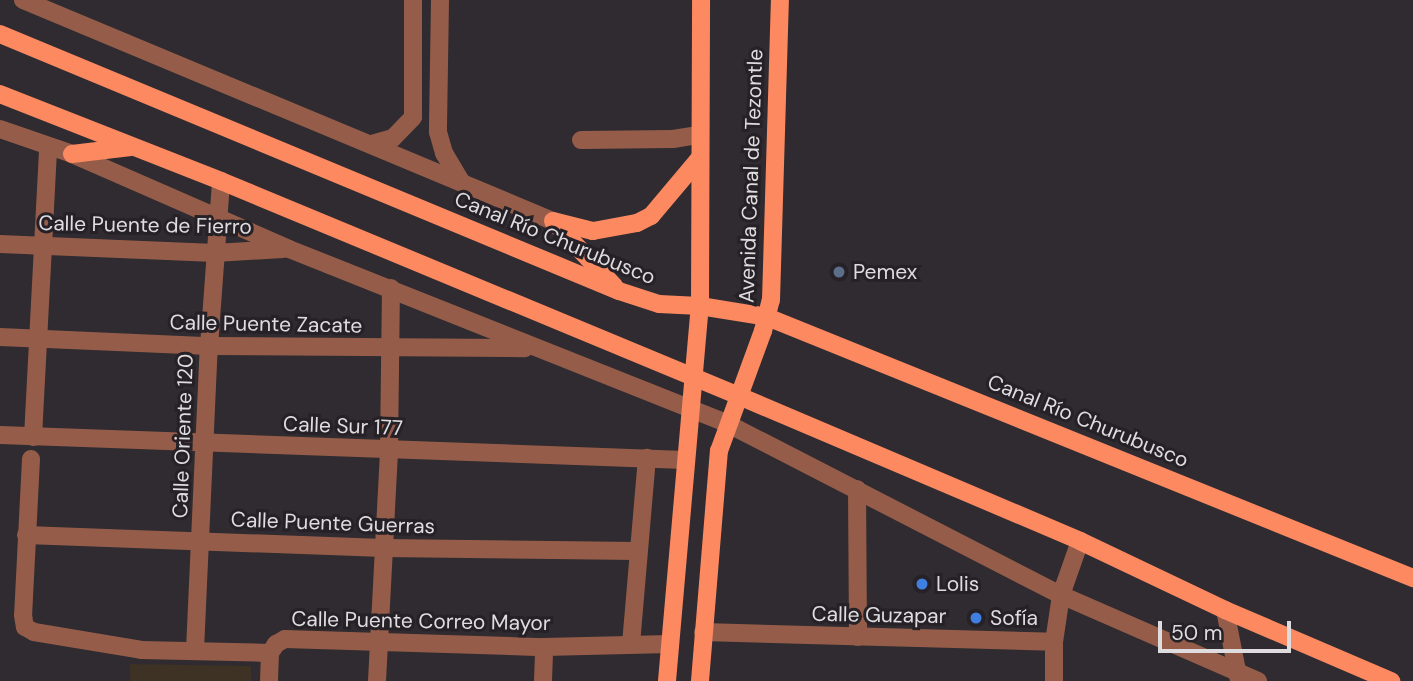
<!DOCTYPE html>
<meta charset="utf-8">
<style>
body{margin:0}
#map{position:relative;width:1413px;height:681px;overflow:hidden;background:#2f2b30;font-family:"DM Sans",sans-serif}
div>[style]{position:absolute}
.education>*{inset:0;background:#3d3223}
.minor>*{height:18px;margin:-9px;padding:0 9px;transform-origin:9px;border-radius:9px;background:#955d49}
.major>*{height:18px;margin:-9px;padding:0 9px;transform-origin:9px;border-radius:9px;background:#fd8961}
.dots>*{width:19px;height:19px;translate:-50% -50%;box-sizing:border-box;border:4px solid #252126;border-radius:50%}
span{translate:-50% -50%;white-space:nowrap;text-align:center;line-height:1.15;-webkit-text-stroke:6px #252126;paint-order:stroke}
.street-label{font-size:21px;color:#dfdcdf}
.poi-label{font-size:21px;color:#dfdcdf}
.left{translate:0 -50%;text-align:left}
.scale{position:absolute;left:1158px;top:621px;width:133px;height:32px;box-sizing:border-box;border:4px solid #dfdcdf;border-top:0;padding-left:9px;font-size:21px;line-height:24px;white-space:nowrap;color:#dfdcdf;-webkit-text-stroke:5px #252126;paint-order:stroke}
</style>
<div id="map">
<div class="education">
<div style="clip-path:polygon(130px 664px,251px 666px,251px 681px,130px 681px)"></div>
</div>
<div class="minor">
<div style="left:23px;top:0;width:574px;rotate:22.64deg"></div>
<div style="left:440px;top:0;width:132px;rotate:90.9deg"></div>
<div style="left:438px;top:132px;width:22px;rotate:74deg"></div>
<div style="left:444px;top:153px;width:33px;rotate:59deg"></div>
<div style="left:0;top:129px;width:76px;rotate:19.1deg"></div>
<div style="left:72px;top:154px;width:237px;rotate:23.6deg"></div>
<div style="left:289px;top:249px;width:473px;rotate:21.7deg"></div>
<div style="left:728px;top:424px;width:374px;rotate:27.2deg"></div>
<div style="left:1061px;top:595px;width:215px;rotate:23.6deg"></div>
<div style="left:581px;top:140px;width:92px;rotate:-0.6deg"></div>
<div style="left:673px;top:139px;width:26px;rotate:-9deg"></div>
<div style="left:372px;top:144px;width:22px;rotate:-16deg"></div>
<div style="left:393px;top:138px;width:29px;rotate:-46deg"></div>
<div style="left:413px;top:117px;width:117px;rotate:-90deg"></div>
<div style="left:0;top:244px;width:215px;rotate:2.4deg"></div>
<div style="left:215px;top:253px;width:68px;rotate:-3.4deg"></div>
<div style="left:0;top:337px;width:209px;rotate:2.5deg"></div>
<div style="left:209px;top:346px;width:316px;rotate:0.4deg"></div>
<div style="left:0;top:435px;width:685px;rotate:2.09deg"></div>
<div style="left:33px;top:437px;width:290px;rotate:-87deg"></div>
<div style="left:31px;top:459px;width:156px;rotate:92.9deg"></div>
<div style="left:23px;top:615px;width:12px;rotate:81deg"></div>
<div style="left:25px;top:627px;width:10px;rotate:29deg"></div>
<div style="left:34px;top:632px;width:109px;rotate:9.5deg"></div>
<div style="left:141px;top:650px;width:129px;rotate:1.3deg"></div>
<div style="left:270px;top:653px;width:11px;rotate:-56deg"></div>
<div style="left:276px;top:644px;width:10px;rotate:-29deg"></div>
<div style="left:285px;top:639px;width:259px;rotate:1.8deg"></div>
<div style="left:544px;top:647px;width:126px;rotate:-1.4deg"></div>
<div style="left:857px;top:489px;width:148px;rotate:89.6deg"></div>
<div style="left:26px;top:535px;width:358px;rotate:2.1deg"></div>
<div style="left:384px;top:548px;width:254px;rotate:0.7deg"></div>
<div style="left:1225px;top:610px;width:72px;rotate:78.8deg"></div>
<div style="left:703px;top:632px;width:351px;rotate:1.6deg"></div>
<div style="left:631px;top:644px;width:187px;rotate:-85.1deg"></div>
<div style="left:195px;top:650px;width:304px;rotate:-87.4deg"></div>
<div style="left:209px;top:346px;width:165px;rotate:-85.8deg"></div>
<div style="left:269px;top:681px;width:28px;rotate:-88deg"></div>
<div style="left:377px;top:681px;width:231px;rotate:-87deg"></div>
<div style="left:389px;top:450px;width:162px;rotate:-89.3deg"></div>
<div style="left:543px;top:681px;width:34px;rotate:-88deg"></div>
<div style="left:1054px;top:681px;width:39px;rotate:-90deg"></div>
<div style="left:1054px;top:642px;width:48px;rotate:-81.5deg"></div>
<div style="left:1061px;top:595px;width:57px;rotate:-70.6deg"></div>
</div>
<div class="major">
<div style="left:0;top:34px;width:670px;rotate:22.55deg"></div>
<div style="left:619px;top:291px;width:42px;rotate:18deg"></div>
<div style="left:659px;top:304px;width:41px;rotate:2.8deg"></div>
<div style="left:700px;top:306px;width:68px;rotate:9.3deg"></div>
<div style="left:767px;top:317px;width:697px;rotate:22deg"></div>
<div style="left:0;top:94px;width:238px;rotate:21.5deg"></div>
<div style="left:221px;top:181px;width:561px;rotate:22.54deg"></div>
<div style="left:739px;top:396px;width:371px;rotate:23deg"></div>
<div style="left:1080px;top:541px;width:161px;rotate:25.4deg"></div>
<div style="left:1225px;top:610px;width:181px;rotate:23.2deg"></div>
<div style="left:72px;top:154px;width:59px;rotate:-6.8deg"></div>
<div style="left:553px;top:221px;width:41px;rotate:14deg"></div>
<div style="left:593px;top:231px;width:45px;rotate:-10.3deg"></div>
<div style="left:637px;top:223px;width:16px;rotate:-27deg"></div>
<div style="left:651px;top:216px;width:75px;rotate:-49.9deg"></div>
<div style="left:554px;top:222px;width:88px;rotate:46.8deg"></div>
<div style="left:667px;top:681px;width:376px;rotate:-85deg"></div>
<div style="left:700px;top:306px;width:306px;rotate:-89.8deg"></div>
<div style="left:700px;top:681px;width:231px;rotate:-85.3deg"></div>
<div style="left:719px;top:451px;width:128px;rotate:-69.9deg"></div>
<div style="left:763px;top:331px;width:32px;rotate:-76deg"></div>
<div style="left:771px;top:300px;width:300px;rotate:-88.3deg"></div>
</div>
<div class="dots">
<div style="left:839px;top:272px;background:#5c6f8a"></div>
<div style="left:922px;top:584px;background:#3f7fe0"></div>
<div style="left:976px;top:618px;background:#3f7fe0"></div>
</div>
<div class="street-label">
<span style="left:751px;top:176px;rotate:-88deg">Avenida Canal de Tezontle</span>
<span style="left:145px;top:225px;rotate:1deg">Calle Puente de Fierro</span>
<span style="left:555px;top:238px;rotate:22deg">Canal Río Churubusco</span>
<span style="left:266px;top:324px;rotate:1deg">Calle Puente Zacate</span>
<span style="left:1088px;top:421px;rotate:22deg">Canal Río Churubusco</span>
<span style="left:343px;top:426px;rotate:2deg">Calle Sur 177</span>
<span style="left:183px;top:436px;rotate:-88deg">Calle Oriente 120</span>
<span style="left:333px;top:523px;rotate:2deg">Calle Puente Guerras</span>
<span style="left:879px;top:615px;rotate:1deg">Calle Guzapar</span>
<span style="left:421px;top:621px;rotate:1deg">Calle Puente Correo Mayor</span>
</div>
<div class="poi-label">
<span class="left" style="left:853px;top:272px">Pemex</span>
<span class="left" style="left:936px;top:584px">Lolis</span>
<span class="left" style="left:990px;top:618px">Sofía</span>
</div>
<div class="scale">50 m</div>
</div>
